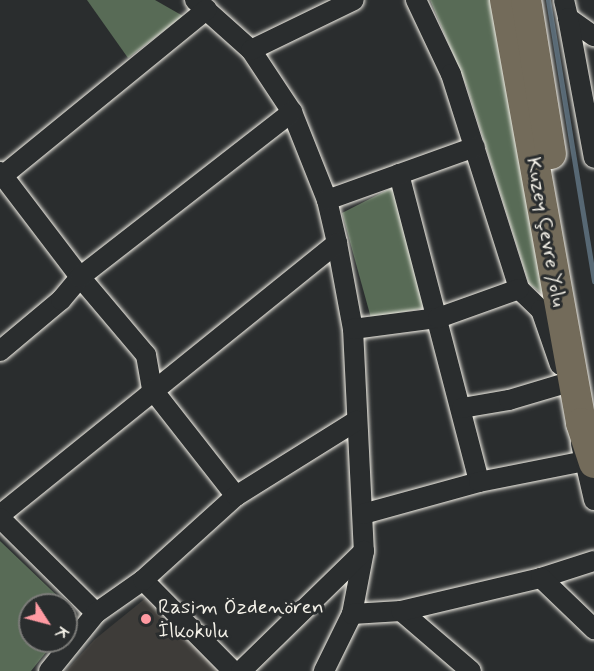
<!DOCTYPE html>
<meta charset="utf-8">
<style>
body{margin:0}
#map{position:relative;width:594px;height:671px;overflow:hidden;background:#2a2d2e;font-family:Mynerve,sans-serif}
div>[style]{position:absolute}
.built>*{inset:0;background:#3e3c39}
.green>*{inset:0;background:#586b56}
.stream>*{height:5px;margin:-2.5px;padding:0 2.5px;transform-origin:2.5px;border-radius:2.5px;background:#576874}
.roads{filter:drop-shadow(0 0 2px #f4f1e8) drop-shadow(0 0 2px #f4f1e8)}
.minor>*{height:20px;margin:-10px;padding:0 10px;transform-origin:10px;border-radius:10px;background:#2a2d2e}
.primary>*{height:30px;margin:-15px;padding:0 15px;transform-origin:15px;border-radius:15px;background:#736b5a}
.dots>*{width:16px;height:16px;translate:-50% -50%;box-sizing:border-box;border:3px solid #2a2d2e;border-radius:50%}
span{translate:-50% -50%;white-space:nowrap;text-align:center;line-height:1.15;-webkit-text-stroke:6px #2a2d2e;paint-order:stroke}
.street-label{font-size:21px;color:#f4f1e8}
.poi-label{font-size:21px;color:#f4f1e8}
.left{translate:0 -50%;text-align:left}
.north{position:absolute;left:18px;top:593px;width:60px;height:60px;box-sizing:border-box;background:#2a2d2e;border:2px solid #7b7b78;border-radius:50%;rotate:126deg;font-size:16px;font-weight:700;line-height:24px;text-align:center;color:#f4f1e8}
.north::after{content:'';display:block;margin:auto;width:21px;height:27px;background:#ff9aa2;clip-path:polygon(50% 0,100% 100%,50% 72%,0 100%)}
</style>
<div id="map">
<div class="built">
<div style="clip-path:polygon(147px 597px,226px 671px,66px 671px,94px 640px)"></div>
</div>
<div class="green">
<div style="clip-path:polygon(87px 0,155px 0,183px 16px,128px 58px)"></div>
<div style="clip-path:polygon(430px 0,493px 0,543px 294px,529px 284px,467px 87px)"></div>
<div style="clip-path:polygon(397px 185px,430px 307px,371px 318px,342px 213px)"></div>
<div style="clip-path:polygon(0 541px,70px 608px,66px 626px,66px 605px,30px 605px,30px 641px,55px 641px,31px 671px,0 671px)"></div>
</div>
<div class="stream">
<div style="left:548px;top:0;width:285px;rotate:80.7deg"></div>
</div>
<div class="roads">
<div class="minor">
<div style="left:195px;top:0;width:75px;rotate:41.8deg"></div>
<div style="left:251px;top:50px;width:74px;rotate:56.5deg"></div>
<div style="left:292px;top:112px;width:95px;rotate:68.3deg"></div>
<div style="left:327px;top:200px;width:44px;rotate:76.9deg"></div>
<div style="left:337px;top:243px;width:87px;rotate:79.5deg"></div>
<div style="left:353px;top:329px;width:222px;rotate:87.2deg"></div>
<div style="left:364px;top:551px;width:64px;rotate:100.8deg"></div>
<div style="left:352px;top:614px;width:64px;rotate:116.2deg"></div>
<div style="left:416px;top:0;width:82px;rotate:64.7deg"></div>
<div style="left:451px;top:74px;width:225px;rotate:72.4deg"></div>
<div style="left:519px;top:289px;width:30px;rotate:44deg"></div>
<div style="left:541px;top:310px;width:58px;rotate:70.9deg"></div>
<div style="left:564px;top:0;width:18px;rotate:77deg"></div>
<div style="left:568px;top:18px;width:32px;rotate:35deg"></div>
<div style="left:568px;top:18px;width:142px;rotate:79.5deg"></div>
<div style="left:251px;top:50px;width:114px;rotate:-25.9deg"></div>
<div style="left:0;top:172px;width:132px;rotate:52.7deg"></div>
<div style="left:80px;top:277px;width:102px;rotate:49.8deg"></div>
<div style="left:146px;top:355px;width:35px;rotate:80deg"></div>
<div style="left:152px;top:389px;width:136px;rotate:51.9deg"></div>
<div style="left:399px;top:174px;width:318px;rotate:75.4deg"></div>
<div style="left:0;top:178px;width:267px;rotate:-39.2deg"></div>
<div style="left:327px;top:200px;width:157px;rotate:-19.7deg"></div>
<div style="left:353px;top:329px;width:86px;rotate:-7.4deg"></div>
<div style="left:438px;top:318px;width:86px;rotate:-19.7deg"></div>
<div style="left:0;top:351px;width:80px;rotate:-39.9deg"></div>
<div style="left:61px;top:300px;width:30px;rotate:-50deg"></div>
<div style="left:80px;top:277px;width:269px;rotate:-37.9deg"></div>
<div style="left:462px;top:408px;width:48px;rotate:-9.7deg"></div>
<div style="left:509px;top:400px;width:59px;rotate:-16.6deg"></div>
<div style="left:585px;top:461px;width:40px;rotate:77deg"></div>
<div style="left:363px;top:514px;width:120px;rotate:-15.4deg"></div>
<div style="left:479px;top:482px;width:108px;rotate:-11.2deg"></div>
<div style="left:585px;top:461px;width:18px;rotate:-103deg"></div>
<div style="left:0;top:515px;width:433px;rotate:-38.9deg"></div>
<div style="left:0;top:518px;width:135px;rotate:44.7deg"></div>
<div style="left:541px;top:578px;width:56px;rotate:-17.8deg"></div>
<div style="left:143px;top:580px;width:128px;rotate:45.3deg"></div>
<div style="left:401px;top:611px;width:92px;rotate:40.6deg"></div>
<div style="left:352px;top:614px;width:49px;rotate:-3.5deg"></div>
<div style="left:401px;top:611px;width:144px;rotate:-13.3deg"></div>
<div style="left:541px;top:578px;width:74px;rotate:43.9deg"></div>
<div style="left:49px;top:671px;width:75px;rotate:-51deg"></div>
<div style="left:96px;top:613px;width:57px;rotate:-35.1deg"></div>
<div style="left:143px;top:580px;width:125px;rotate:-42.1deg"></div>
<div style="left:236px;top:496px;width:142px;rotate:-32deg"></div>
<div style="left:241px;top:671px;width:172px;rotate:-44.3deg"></div>
</div>
<div class="primary">
<div style="left:505px;top:0;width:430px;rotate:79.8deg"></div>
<div style="left:581px;top:423px;width:42px;rotate:72deg"></div>
<div style="left:526px;top:0;width:156px;rotate:80.8deg"></div>
</div>
</div>
<div class="dots">
<div style="left:146px;top:619px;background:#ff9aa2"></div>
</div>
<div class="street-label">
<span style="left:546px;top:232px;rotate:80deg">Kuzey Çevre Yolu</span>
</div>
<div class="poi-label">
<span class="left" style="left:158px;top:619px">Rasim Özdenören<br>İlkokulu</span>
</div>
<div class="north">K</div>
</div>
